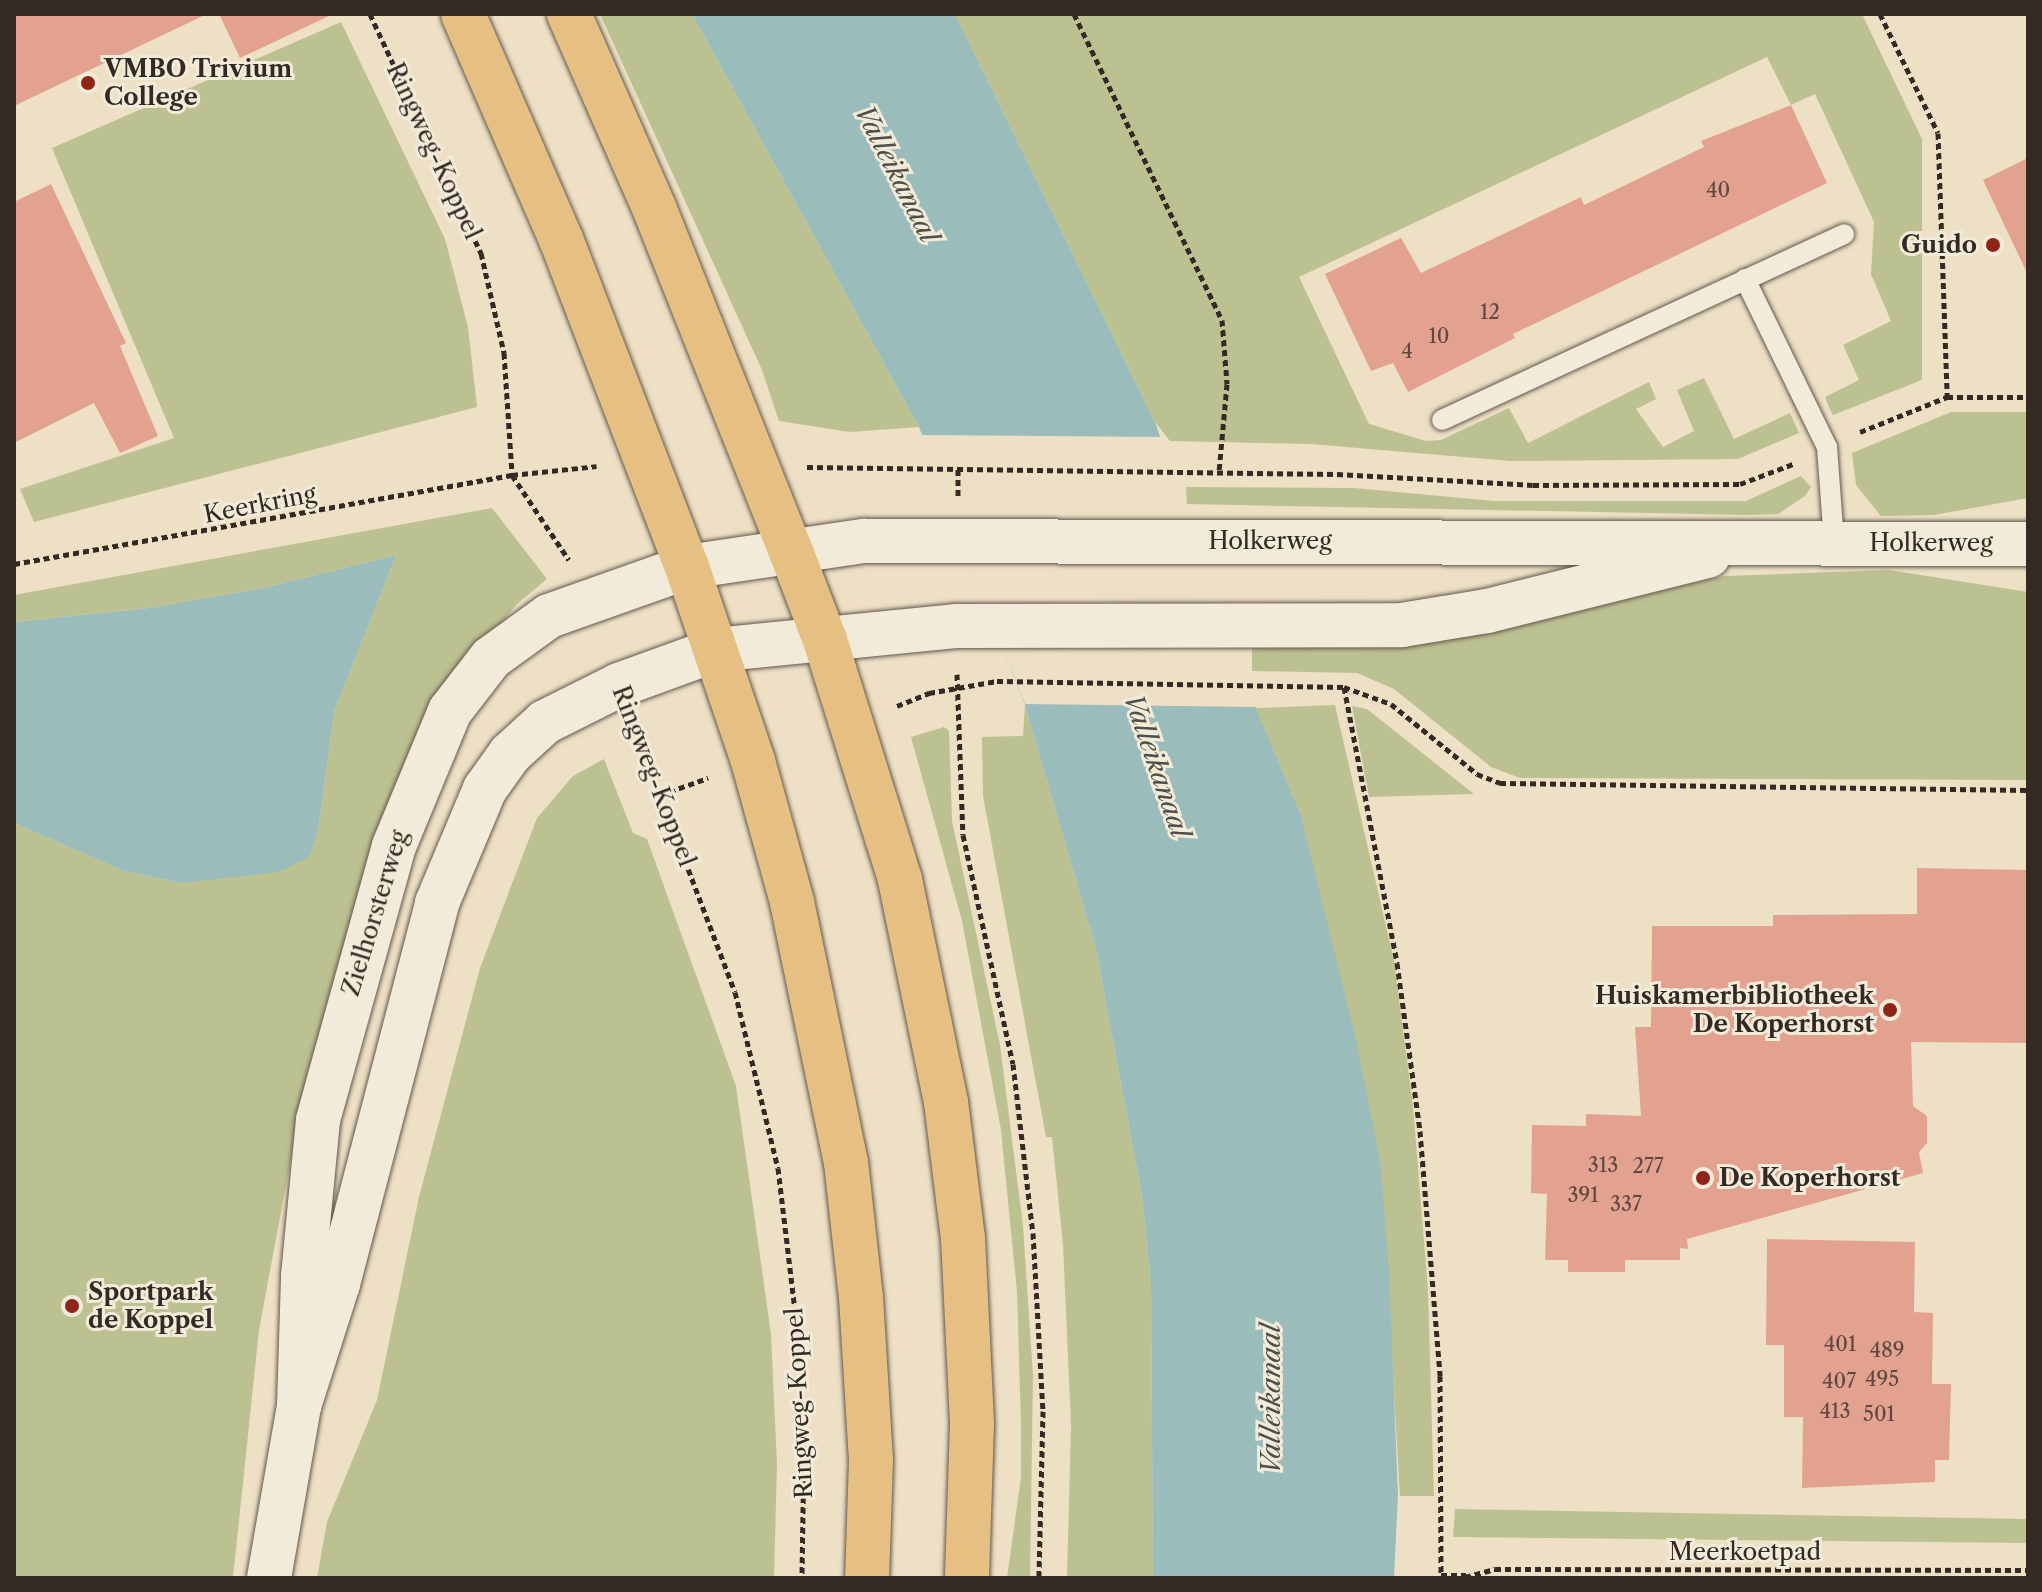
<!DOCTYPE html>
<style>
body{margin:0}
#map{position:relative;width:2042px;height:1592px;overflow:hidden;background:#ede0c5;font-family:"Libre Caslon Text",serif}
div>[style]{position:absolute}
.green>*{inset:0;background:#bcc192}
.water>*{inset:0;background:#9abcba}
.pier>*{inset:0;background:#ede0c5}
.building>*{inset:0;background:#e3a28f}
.path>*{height:5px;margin-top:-2.5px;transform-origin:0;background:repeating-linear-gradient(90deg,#352924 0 6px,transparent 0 10px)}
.roads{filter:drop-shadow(0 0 2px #63574c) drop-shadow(0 0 2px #63574c)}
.lane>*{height:20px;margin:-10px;padding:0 10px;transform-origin:10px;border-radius:10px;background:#f3ebd9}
.secondary>*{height:44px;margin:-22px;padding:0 22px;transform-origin:22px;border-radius:22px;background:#f3ebd9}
.primary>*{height:44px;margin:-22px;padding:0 22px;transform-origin:22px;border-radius:22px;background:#e6c082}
.dots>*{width:22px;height:22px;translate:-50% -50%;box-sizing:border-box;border:4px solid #f3ebd9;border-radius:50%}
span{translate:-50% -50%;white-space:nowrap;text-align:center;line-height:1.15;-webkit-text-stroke:6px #f3ebd9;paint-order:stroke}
.number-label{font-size:20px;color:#60473f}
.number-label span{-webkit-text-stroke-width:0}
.poi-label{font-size:24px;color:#352924;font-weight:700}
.left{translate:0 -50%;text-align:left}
.right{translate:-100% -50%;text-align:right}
.street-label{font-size:24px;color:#352924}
.water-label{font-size:26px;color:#4e4e4a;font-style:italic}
.frame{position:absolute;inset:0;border:16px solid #352924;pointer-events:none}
</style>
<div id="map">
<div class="green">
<div style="clip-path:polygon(600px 14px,692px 14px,919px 427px,850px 432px,779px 421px,762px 370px)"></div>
<div style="clip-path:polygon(955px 14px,1862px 14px,1922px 139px,1922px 380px,1833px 415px,1830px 410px,1825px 397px,1859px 380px,1843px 345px,1891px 321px,1871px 274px,1874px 222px,1815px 94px,1791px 105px,1767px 57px,1299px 277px,1369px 424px,1426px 441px,1441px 440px,1509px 408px,1528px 443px,1649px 382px,1656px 399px,1636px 409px,1663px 447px,1694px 431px,1677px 390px,1704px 378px,1734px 439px,1790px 413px,1799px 433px,1738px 459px,1510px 461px,1311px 444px,1170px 441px,1155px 422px)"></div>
<div style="clip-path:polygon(341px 22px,445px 239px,468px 327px,477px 407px,34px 522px,20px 489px,174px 438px,52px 148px)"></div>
<div style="clip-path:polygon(1951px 412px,2028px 412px,2028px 498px,1934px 515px,1881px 516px,1856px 485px,1852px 453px)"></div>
<div style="clip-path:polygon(1801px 476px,1811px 487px,1805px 496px,1778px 514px,1748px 515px,1187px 504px,1186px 487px,1354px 488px,1494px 501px,1746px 501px)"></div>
<div style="clip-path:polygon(492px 508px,547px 579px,517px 604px,434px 706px,393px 790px,364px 877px,306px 1078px,259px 1330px,233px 1578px,14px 1578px,14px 823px,124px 871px,181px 883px,318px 832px,334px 712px,396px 555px,263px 588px,149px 608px,14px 622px,14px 595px)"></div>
<div style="clip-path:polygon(1889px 570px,2028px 592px,2028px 780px,1520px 778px,1491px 767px,1394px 689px,1357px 673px,1252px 671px,1252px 645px,1538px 617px,1725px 576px)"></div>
<div style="clip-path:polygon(1025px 705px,1096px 949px,1142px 1196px,1151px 1283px,1153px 1578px,1067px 1578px,1071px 1425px,1063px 1245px,1052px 1137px,1046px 1137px,983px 796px,982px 737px,1023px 736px)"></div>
<div style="clip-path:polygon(1335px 705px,1394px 961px,1413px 1106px,1428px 1290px,1434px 1496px,1400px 1496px,1381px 1165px,1301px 815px,1256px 708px)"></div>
<div style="clip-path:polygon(1352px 706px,1367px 709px,1474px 794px,1369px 797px)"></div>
<div style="clip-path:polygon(944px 727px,949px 731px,952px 821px,1000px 1045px,1023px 1226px,1033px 1376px,1030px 1578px,1007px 1578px,1021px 1477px,1021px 1425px,1017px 1292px,1001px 1130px,962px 921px,911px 737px)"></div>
<div style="clip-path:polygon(604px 759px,633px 833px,647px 839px,736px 1086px,771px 1334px,777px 1464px,774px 1578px,317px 1578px,327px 1522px,377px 1400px,419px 1197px,480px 968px,537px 818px,573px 776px)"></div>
<div style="clip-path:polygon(1455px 1509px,2028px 1519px,2028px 1543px,1453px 1537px)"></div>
</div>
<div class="water">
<div style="clip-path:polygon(692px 14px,955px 14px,1155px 422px,1256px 708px,1301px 815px,1356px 1040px,1381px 1165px,1389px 1273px,1398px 1494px,1394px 1578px,1153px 1578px,1151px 1283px,1142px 1196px,1096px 949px,1025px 705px,919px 427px)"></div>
<div style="clip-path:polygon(396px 555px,334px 712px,318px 832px,309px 857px,279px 872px,181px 883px,124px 871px,14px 823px,14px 622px,149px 608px,263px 588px)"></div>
</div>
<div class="pier">
<div style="clip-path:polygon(920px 435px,1162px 437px,1257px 707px,1025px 704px)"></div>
</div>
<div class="building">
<div style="clip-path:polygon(14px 14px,207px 14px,14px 106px)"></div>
<div style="clip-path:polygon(219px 14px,333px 14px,240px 58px)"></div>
<div style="clip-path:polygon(1791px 105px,1827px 183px,1513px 334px,1515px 338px,1408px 392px,1393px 363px,1371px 371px,1325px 274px,1401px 238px,1421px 273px,1581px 197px,1584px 205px,1704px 147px,1701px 141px)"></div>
<div style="clip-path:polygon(2028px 158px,2028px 275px,1983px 180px)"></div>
<div style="clip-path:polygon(51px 184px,126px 343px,120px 346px,158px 436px,120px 453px,94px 403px,14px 443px,14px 202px)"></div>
<div style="clip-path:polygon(1917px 868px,2028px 870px,2028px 1043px,1911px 1042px,1913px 1106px,1927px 1116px,1927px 1143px,1919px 1152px,1923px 1173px,1687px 1239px,1688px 1249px,1680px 1248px,1680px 1260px,1625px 1260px,1625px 1272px,1568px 1272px,1568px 1260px,1545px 1260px,1547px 1194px,1531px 1193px,1532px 1125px,1586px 1126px,1586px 1114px,1641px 1116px,1635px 1027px,1651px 1027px,1652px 926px,1773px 926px,1773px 915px,1917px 914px)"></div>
<div style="clip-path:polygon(1767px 1239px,1915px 1242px,1914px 1312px,1933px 1313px,1932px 1384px,1951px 1384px,1949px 1460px,1935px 1460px,1935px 1482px,1802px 1488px,1803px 1417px,1784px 1417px,1784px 1345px,1766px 1345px)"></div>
</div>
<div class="path">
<div style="left:370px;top:14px;width:264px;rotate:65.1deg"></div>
<div style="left:481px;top:253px;width:103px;rotate:77deg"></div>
<div style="left:504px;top:353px;width:122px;rotate:86.2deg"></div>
<div style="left:512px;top:475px;width:102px;rotate:56.2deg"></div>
<div style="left:1074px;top:14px;width:340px;rotate:64.2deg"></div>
<div style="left:1222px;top:320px;width:64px;rotate:85.5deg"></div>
<div style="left:1227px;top:384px;width:88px;rotate:95.2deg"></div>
<div style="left:1880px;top:14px;width:132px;rotate:64deg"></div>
<div style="left:1938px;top:133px;width:264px;rotate:88deg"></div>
<div style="left:1860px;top:432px;width:94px;rotate:-21.9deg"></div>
<div style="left:1947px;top:397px;width:81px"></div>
<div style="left:807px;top:467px;width:530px;rotate:0.76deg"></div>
<div style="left:1337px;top:474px;width:196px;rotate:3.2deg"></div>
<div style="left:1533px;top:485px;width:207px;rotate:-0.3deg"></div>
<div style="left:1740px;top:484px;width:57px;rotate:-20.7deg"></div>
<div style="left:958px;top:496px;width:27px;rotate:-90deg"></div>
<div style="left:14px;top:564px;width:506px;rotate:-10.13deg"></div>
<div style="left:512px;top:475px;width:85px;rotate:-6deg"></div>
<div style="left:957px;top:674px;width:161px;rotate:87.9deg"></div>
<div style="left:963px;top:835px;width:234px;rotate:77.7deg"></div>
<div style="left:1013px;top:1064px;width:170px;rotate:83.3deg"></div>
<div style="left:1033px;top:1233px;width:178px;rotate:86.8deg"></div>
<div style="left:1043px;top:1411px;width:167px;rotate:91.4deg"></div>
<div style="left:1344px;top:687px;width:281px;rotate:79.1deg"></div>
<div style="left:1397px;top:963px;width:170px;rotate:82.2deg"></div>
<div style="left:1420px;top:1131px;width:246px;rotate:85.3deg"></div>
<div style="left:1440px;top:1376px;width:199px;rotate:89.7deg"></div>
<div style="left:1441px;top:1575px;width:25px"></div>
<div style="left:897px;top:706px;width:35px;rotate:-22deg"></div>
<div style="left:929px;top:693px;width:69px;rotate:-10deg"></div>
<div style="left:997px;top:681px;width:347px;rotate:1deg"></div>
<div style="left:1344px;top:687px;width:50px;rotate:19.9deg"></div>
<div style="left:1391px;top:704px;width:111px;rotate:39.1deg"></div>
<div style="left:1477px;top:774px;width:25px;rotate:21deg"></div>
<div style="left:1500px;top:783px;width:528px;rotate:0.76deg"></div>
<div style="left:635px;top:729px;width:281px;rotate:69.2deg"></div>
<div style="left:735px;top:992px;width:181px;rotate:76.3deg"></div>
<div style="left:778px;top:1168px;width:169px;rotate:83.2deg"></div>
<div style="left:798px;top:1336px;width:111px;rotate:86.9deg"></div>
<div style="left:804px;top:1447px;width:131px;rotate:90.9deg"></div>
<div style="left:660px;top:795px;width:51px;rotate:-19.5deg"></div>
<div style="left:1465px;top:1577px;width:31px;rotate:-15deg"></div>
<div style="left:1495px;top:1569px;width:533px;rotate:0.11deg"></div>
</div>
<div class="roads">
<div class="lane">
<div style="left:1745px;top:279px;width:187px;rotate:64deg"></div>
<div style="left:1827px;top:447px;width:96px;rotate:85.8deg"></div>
<div style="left:1442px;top:420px;width:443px;rotate:-24.8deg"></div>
</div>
<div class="secondary">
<div style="left:299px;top:1406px;width:130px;rotate:-88.2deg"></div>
<div style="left:303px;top:1276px;width:157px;rotate:-84.5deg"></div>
<div style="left:318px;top:1120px;width:284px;rotate:-74.5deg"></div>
<div style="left:394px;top:846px;width:146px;rotate:-67.5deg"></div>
<div style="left:450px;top:711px;width:67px;rotate:-52.3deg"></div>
<div style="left:491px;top:658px;width:72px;rotate:-35.9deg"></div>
<div style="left:549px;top:616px;width:146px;rotate:-19.5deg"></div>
<div style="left:687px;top:567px;width:179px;rotate:-8.4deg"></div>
<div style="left:864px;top:541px;width:1164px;rotate:0.15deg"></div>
<div style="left:269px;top:1578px;width:175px;rotate:-80.1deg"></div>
<div style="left:299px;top:1406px;width:128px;rotate:-72.3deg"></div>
<div style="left:338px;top:1284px;width:394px;rotate:-75.4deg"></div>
<div style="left:437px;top:903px;width:124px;rotate:-67.2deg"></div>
<div style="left:485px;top:789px;width:43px;rotate:-54.5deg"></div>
<div style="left:510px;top:754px;width:47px;rotate:-42.4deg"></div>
<div style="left:545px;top:722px;width:83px;rotate:-26.6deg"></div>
<div style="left:619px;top:685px;width:102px;rotate:-20deg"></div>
<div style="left:715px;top:650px;width:242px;rotate:-5.7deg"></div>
<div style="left:956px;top:626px;width:446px;rotate:-0.1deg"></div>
<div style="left:1402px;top:625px;width:86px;rotate:-9.4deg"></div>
<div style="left:1487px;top:611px;width:228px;rotate:-14deg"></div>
</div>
<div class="primary">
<div style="left:463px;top:14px;width:245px;rotate:66.5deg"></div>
<div style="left:561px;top:239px;width:351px;rotate:69deg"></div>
<div style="left:687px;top:567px;width:205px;rotate:71.2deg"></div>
<div style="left:753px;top:761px;width:146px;rotate:74.5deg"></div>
<div style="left:792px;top:902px;width:266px;rotate:78.3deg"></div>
<div style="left:846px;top:1162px;width:136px;rotate:83.7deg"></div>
<div style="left:861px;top:1297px;width:163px;rotate:86.5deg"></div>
<div style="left:871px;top:1460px;width:118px;rotate:91.9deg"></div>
<div style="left:569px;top:14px;width:214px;rotate:66.3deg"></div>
<div style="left:655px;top:210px;width:365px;rotate:68.3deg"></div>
<div style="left:790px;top:549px;width:97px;rotate:69deg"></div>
<div style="left:825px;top:640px;width:251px;rotate:72.6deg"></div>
<div style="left:900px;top:880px;width:227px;rotate:78.3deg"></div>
<div style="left:946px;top:1102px;width:137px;rotate:82.9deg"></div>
<div style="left:963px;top:1238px;width:187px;rotate:87.2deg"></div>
<div style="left:972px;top:1425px;width:153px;rotate:91.9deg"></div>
</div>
</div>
<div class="dots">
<div style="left:88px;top:83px;background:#8f2418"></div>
<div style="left:1993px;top:245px;background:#8f2418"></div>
<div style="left:1890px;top:1010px;background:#8f2418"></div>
<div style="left:1703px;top:1178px;background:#8f2418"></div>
<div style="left:72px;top:1306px;background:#8f2418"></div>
</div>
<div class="number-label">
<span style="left:1718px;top:190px">40</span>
<span style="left:1490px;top:312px">12</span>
<span style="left:1439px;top:336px">10</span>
<span style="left:1407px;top:351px">4</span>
<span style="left:1603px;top:1165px">313</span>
<span style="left:1648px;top:1166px">277</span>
<span style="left:1583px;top:1195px">391</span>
<span style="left:1626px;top:1204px">337</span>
<span style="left:1840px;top:1344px">401</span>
<span style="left:1887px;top:1350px">489</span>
<span style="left:1882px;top:1379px">495</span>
<span style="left:1839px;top:1381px">407</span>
<span style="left:1835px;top:1411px">413</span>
<span style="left:1879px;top:1414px">501</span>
</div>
<div class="poi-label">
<span class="left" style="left:104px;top:83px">VMBO Trivium<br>College</span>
<span class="right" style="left:1977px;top:245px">Guido</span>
<span class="right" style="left:1874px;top:1010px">Huiskamerbibliotheek<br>De Koperhorst</span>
<span class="left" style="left:1719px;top:1178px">De Koperhorst</span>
<span class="left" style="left:88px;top:1306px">Sportpark<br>de Koppel</span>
</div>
<div class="street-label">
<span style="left:434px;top:151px;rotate:65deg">Ringweg-Koppel</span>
<span style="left:260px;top:504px;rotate:-11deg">Keerkring</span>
<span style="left:1270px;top:541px">Holkerweg</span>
<span style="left:1931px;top:543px">Holkerweg</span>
<span style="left:654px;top:776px;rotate:69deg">Ringweg-Koppel</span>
<span style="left:375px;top:913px;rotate:-73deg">Zielhorsterweg</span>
<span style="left:799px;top:1403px;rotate:-93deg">Ringweg-Koppel</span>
<span style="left:1745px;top:1552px">Meerkoetpad</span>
</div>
<div class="water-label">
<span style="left:896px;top:174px;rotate:63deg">Valleikanaal</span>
<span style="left:1156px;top:766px;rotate:71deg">Valleikanaal</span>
<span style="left:1272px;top:1399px;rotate:-90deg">Valleikanaal</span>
</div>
<div class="frame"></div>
</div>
